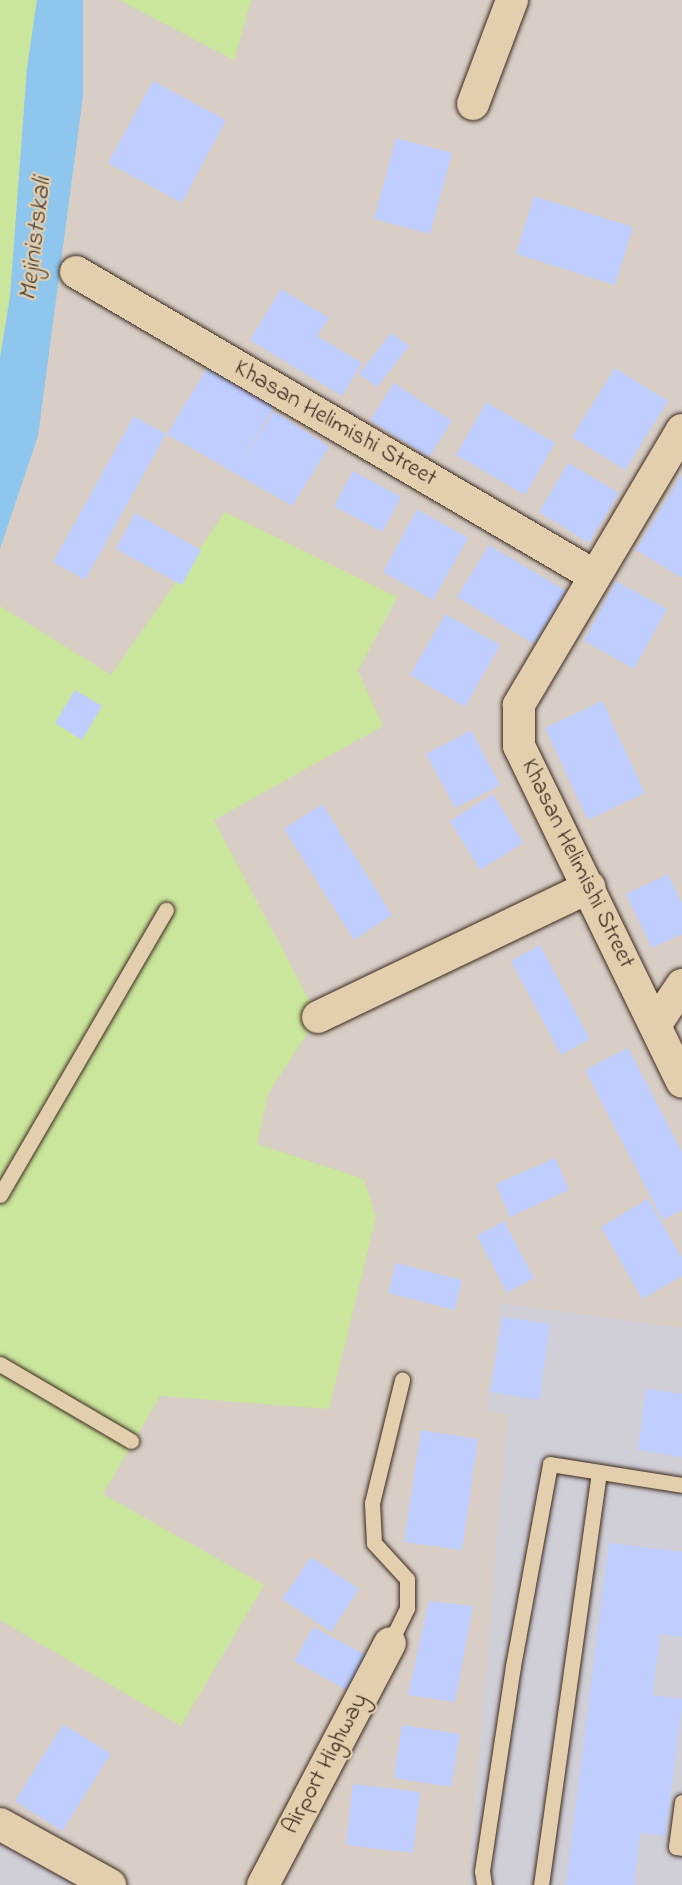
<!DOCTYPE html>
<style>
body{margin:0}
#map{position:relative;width:682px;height:1885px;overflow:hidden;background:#d8cec6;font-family:"Indie Flower",sans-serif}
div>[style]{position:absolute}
.built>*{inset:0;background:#d0ced7}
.green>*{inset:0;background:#cae59c}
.water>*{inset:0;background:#8fc6ed}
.building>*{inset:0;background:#bfceff}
.roads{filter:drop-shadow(0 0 2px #3b2a1e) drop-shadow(0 0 2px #3b2a1e)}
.lane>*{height:15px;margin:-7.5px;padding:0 7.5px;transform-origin:7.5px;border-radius:7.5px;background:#e3cead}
.street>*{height:32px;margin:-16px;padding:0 16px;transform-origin:16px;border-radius:16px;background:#e3cead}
span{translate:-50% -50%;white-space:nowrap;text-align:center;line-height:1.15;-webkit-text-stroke:4.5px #e3cead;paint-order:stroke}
.street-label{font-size:24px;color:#3b2a1e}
.water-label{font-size:26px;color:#48413d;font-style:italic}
</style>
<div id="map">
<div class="built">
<div style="clip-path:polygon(501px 1303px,682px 1328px,682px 1885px,468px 1885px,507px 1414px,485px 1411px)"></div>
<div style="clip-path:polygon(0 1838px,86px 1885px,0 1885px)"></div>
</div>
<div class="green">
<div style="clip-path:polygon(0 0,37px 0,27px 68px,10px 297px,0 357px)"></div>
<div style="clip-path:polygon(119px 0,251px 0,234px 60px)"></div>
<div style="clip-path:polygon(225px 512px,397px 597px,358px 671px,383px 726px,214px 820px,318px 1017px,268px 1094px,257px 1144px,364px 1179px,376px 1217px,329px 1409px,160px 1396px,103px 1494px,264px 1585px,181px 1726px,0 1620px,0 606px,111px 675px)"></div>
</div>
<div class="water">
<div style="clip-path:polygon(37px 0,83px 0,83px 96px,38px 436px,0 549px,0 358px,10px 297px,27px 68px)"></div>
</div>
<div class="building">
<div style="clip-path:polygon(153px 81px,226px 120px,182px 203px,108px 163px)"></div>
<div style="clip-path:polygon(396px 138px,452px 153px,430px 234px,374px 219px)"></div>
<div style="clip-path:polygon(534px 196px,633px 227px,615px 285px,516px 254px)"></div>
<div style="clip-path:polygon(281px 289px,329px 318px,317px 336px,362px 363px,342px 396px,250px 340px)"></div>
<div style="clip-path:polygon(391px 333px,409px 346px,377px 387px,359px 374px)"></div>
<div style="clip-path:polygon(212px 360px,278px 400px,238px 468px,274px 411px,329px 447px,292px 506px,167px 434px)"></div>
<div style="clip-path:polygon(615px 368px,668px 401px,625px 470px,572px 437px)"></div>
<div style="clip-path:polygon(394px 383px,452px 421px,429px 457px,370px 420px)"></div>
<div style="clip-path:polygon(486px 402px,555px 443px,525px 495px,456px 455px)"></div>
<div style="clip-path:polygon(134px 416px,166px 434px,85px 580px,53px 562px)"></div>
<div style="clip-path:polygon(568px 463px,619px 493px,589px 543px,539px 512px)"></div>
<div style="clip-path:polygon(353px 471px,401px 497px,382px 532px,334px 506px)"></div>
<div style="clip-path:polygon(682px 474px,682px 578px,636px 550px)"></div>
<div style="clip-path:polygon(417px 509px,468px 538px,433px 600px,383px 572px)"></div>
<div style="clip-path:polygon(135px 513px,201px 550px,182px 585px,116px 549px)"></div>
<div style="clip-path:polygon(489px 545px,566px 591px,534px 644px,457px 597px)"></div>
<div style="clip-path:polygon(616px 581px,667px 609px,634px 669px,584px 641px)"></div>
<div style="clip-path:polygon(445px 614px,500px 645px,465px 707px,410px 675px)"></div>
<div style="clip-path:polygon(75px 690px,102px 706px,82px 740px,55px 723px)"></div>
<div style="clip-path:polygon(602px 701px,645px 793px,588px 820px,545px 728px)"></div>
<div style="clip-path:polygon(471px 730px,500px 785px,455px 808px,426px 754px)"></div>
<div style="clip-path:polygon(493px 794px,523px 843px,480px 870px,450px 821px)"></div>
<div style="clip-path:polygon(322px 804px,392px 915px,354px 940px,284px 829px)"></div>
<div style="clip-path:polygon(668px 874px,682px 904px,682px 934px,652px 948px,626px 894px)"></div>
<div style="clip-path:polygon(540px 945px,590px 1039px,561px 1055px,511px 961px)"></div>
<div style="clip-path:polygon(628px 1048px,682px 1152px,682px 1210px,663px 1220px,585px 1070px)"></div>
<div style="clip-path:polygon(555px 1158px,569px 1190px,510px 1217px,496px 1184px)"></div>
<div style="clip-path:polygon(648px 1199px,682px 1258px,682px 1276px,642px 1299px,601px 1227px)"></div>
<div style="clip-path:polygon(504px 1221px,534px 1278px,507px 1293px,477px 1236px)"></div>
<div style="clip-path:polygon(396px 1263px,462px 1280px,455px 1310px,388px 1293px)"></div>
<div style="clip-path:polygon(503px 1317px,550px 1324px,539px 1400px,491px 1392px)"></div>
<div style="clip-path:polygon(646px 1389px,682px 1394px,682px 1457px,638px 1450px)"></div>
<div style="clip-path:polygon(421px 1430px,478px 1439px,462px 1550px,404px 1542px)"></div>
<div style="clip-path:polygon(609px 1543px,682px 1552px,682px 1637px,660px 1634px,652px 1695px,682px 1699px,682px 1706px,665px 1836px,640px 1833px,634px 1885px,566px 1885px)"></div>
<div style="clip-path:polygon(311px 1557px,359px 1589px,331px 1632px,282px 1599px)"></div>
<div style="clip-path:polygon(429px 1601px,473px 1606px,455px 1702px,408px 1695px)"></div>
<div style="clip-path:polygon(313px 1627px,366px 1655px,347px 1690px,294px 1661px)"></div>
<div style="clip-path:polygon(63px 1724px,111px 1754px,62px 1831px,15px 1801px)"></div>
<div style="clip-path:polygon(402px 1725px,460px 1734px,451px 1787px,394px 1778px)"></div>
<div style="clip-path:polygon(353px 1784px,420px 1792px,413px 1853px,346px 1845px)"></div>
</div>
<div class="roads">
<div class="lane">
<div style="left:0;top:1195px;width:330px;rotate:-59.8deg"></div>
<div style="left:0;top:1364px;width:152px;rotate:30.4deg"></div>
<div style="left:390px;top:1643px;width:39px;rotate:-64deg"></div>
<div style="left:407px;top:1608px;width:29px;rotate:-90deg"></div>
<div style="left:407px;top:1579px;width:49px;rotate:-132.5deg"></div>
<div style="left:374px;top:1543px;width:40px;rotate:-92.9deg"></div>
<div style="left:372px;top:1503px;width:127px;rotate:-76.3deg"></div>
<div style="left:682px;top:1802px;width:45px;rotate:97.6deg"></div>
<div style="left:676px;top:1847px;width:6px;rotate:9deg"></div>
<div style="left:484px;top:1885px;width:14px;rotate:-98deg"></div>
<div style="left:482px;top:1871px;width:207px;rotate:-81.4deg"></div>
<div style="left:513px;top:1666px;width:205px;rotate:-79.6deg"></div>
<div style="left:550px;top:1464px;width:134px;rotate:9deg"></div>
<div style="left:541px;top:1885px;width:417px;rotate:-82deg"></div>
</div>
<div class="street">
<div style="left:473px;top:104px;width:111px;rotate:-69.4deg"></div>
<div style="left:76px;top:272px;width:601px;rotate:30.36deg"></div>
<div style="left:682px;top:430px;width:320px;rotate:120.7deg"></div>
<div style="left:519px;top:705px;width:41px;rotate:90deg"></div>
<div style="left:519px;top:746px;width:373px;rotate:64.1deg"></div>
<div style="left:318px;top:1017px;width:301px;rotate:-25.6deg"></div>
<div style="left:656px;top:1024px;width:47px;rotate:-56.3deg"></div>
<div style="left:0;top:1824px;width:126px;rotate:29deg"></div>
<div style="left:263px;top:1885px;width:273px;rotate:-62.3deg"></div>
</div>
</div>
<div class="street-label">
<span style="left:335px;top:424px;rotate:30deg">Khasan Helimishi Street</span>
<span style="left:577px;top:864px;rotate:64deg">Khasan Helimishi Street</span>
<span style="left:326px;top:1764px;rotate:-62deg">Airport Highway</span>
</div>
<div class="water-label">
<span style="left:37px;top:239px;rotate:-83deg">Mejinistskali</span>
</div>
</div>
